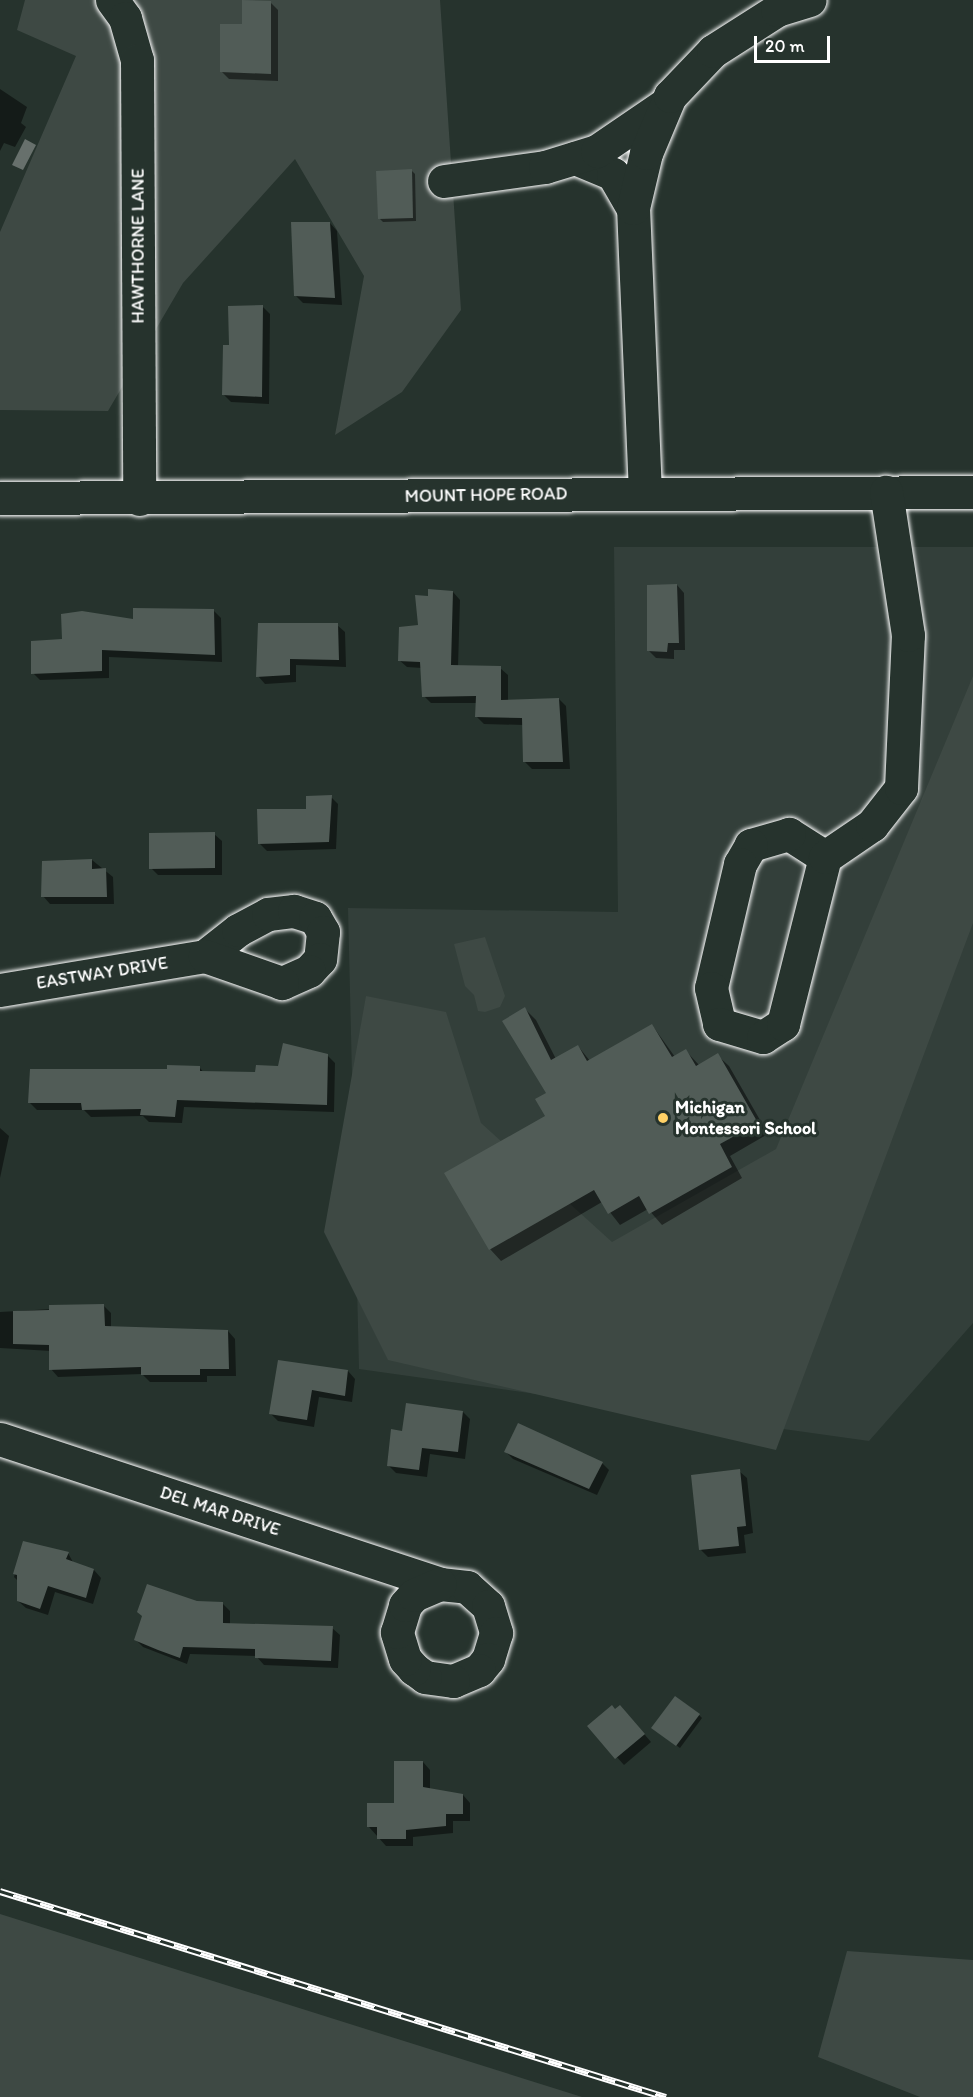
<!DOCTYPE html>
<style>
body{margin:0}
#map{position:relative;width:973px;height:2097px;overflow:hidden;background:#26332d;font-family:Itim,sans-serif}
div>[style]{position:absolute}
.built>*{inset:0;background:#333f3a}
.green>*{inset:0;background:#3e4944}
.water>*{inset:0;background:#67706c}
.shadow>*{inset:0;background:#0007}
.building>*{inset:0;background:#515c57}
.roads{filter:drop-shadow(0 0 2px #fff) drop-shadow(0 0 2px #fff)}
.minor>*{height:33px;margin:-16.5px;padding:0 16.5px;transform-origin:16.5px;border-radius:16.5px;background:#26332d}
.rail>*{height:7px;margin-top:-3.5px;transform-origin:0;background:repeating-linear-gradient(90deg,#26332d 0 14px,#fff 0 28px);box-sizing:border-box;border-block:2px solid #fff}
.dots>*{width:16px;height:16px;translate:-50% -50%;box-sizing:border-box;border:3px solid #26332d;border-radius:50%}
span{translate:-50% -50%;white-space:nowrap;text-align:center;line-height:1.15;-webkit-text-stroke:6px #26332d;paint-order:stroke}
.street-label{font-size:18px;color:#fff}
.poi-label{font-size:18px;color:#fff;font-weight:700}
.left{translate:0 -50%;text-align:left}
.scale{position:absolute;left:754px;top:36px;width:76px;height:27px;box-sizing:border-box;border:3px solid #fff;border-top:0;padding-left:8px;font-size:18px;line-height:21px;white-space:nowrap;color:#fff;-webkit-text-stroke:4px #26332d;paint-order:stroke}
</style>
<div id="map">
<div class="built">
<div style="clip-path:polygon(614px 547px,973px 547px,973px 1323px,869px 1441px,359px 1369px,348px 908px,618px 912px)"></div>
</div>
<div class="green">
<div style="clip-path:polygon(25px 0,440px 0,461px 310px,402px 392px,335px 435px,364px 276px,295px 159px,183px 283px,108px 411px,0 410px,0 232px,76px 56px,17px 30px)"></div>
<div style="clip-path:polygon(973px 676px,973px 923px,776px 1450px,388px 1360px,324px 1232px,366px 996px,446px 1012px,481px 1123px,612px 1242px,776px 1149px)"></div>
<div style="clip-path:polygon(485px 937px,505px 996px,500px 1007px,485px 1012px,478px 1011px,474px 995px,465px 986px,454px 944px)"></div>
<div style="clip-path:polygon(0 1914px,582px 2097px,0 2097px)"></div>
<div style="clip-path:polygon(847px 1951px,973px 1960px,973px 2097px,920px 2097px,818px 2057px)"></div>
</div>
<div class="water">
<div style="clip-path:polygon(25px 139px,36px 145px,23px 170px,12px 165px)"></div>
</div>
<div class="shadow">
<div style="clip-path:polygon(270px 2px,278px 10px,278px 81px,229px 79px,222px 72px,244px 25px)"></div>
<div style="clip-path:polygon(0 89px,27px 107px,21px 123px,26px 127px,15px 147px,4px 143px,0 151px)"></div>
<div style="clip-path:polygon(412px 171px,415px 174px,416px 221px,383px 222px,380px 219px)"></div>
<div style="clip-path:polygon(330px 223px,337px 231px,342px 305px,303px 303px,295px 295px)"></div>
<div style="clip-path:polygon(263px 307px,270px 314px,269px 404px,231px 402px,223px 394px,230px 346px)"></div>
<div style="clip-path:polygon(677px 585px,684px 593px,685px 650px,674px 650px,674px 659px,656px 658px,648px 650px)"></div>
<div style="clip-path:polygon(453px 592px,460px 600px,458px 667px,500px 668px,508px 675px,508px 701px,559px 699px,566px 706px,570px 769px,532px 769px,525px 762px,524px 725px,484px 724px,477px 717px,477px 703px,431px 703px,424px 696px,422px 668px,407px 667px,399px 660px,419px 626px,430px 598px)"></div>
<div style="clip-path:polygon(213px 610px,221px 618px,222px 662px,109px 657px,109px 678px,40px 680px,33px 673px,63px 640px,135px 620px)"></div>
<div style="clip-path:polygon(337px 625px,345px 632px,346px 667px,296px 665px,296px 682px,265px 684px,258px 676px)"></div>
<div style="clip-path:polygon(331px 797px,338px 804px,336px 849px,267px 851px,259px 843px)"></div>
<div style="clip-path:polygon(214px 834px,222px 841px,222px 875px,158px 875px,151px 868px)"></div>
<div style="clip-path:polygon(92px 860px,113px 877px,114px 904px,50px 904px,43px 896px)"></div>
<div style="clip-path:polygon(525px 1009px,536px 1020px,556px 1059px,578px 1046px,590px 1061px,652px 1025px,675px 1057px,686px 1051px,699px 1065px,717px 1055px,729px 1066px,768px 1134px,730px 1156px,742px 1178px,662px 1225px,648px 1209px,620px 1225px,602px 1202px,501px 1261px,490px 1249px,547px 1116px,548px 1094px)"></div>
<div style="clip-path:polygon(328px 1056px,335px 1063px,334px 1112px,184px 1107px,182px 1123px,149px 1122px,143px 1116px,91px 1117px,84px 1110px,37px 1110px,29px 1102px,168px 1071px,200px 1068px,204px 1073px,256px 1074px)"></div>
<div style="clip-path:polygon(0 1128px,9px 1136px,0 1178px)"></div>
<div style="clip-path:polygon(104px 1306px,111px 1313px,111px 1327px,228px 1331px,235px 1339px,236px 1376px,207px 1376px,207px 1382px,150px 1382px,142px 1374px,58px 1377px,51px 1369px,51px 1351px,0 1348px,0 1312px)"></div>
<div style="clip-path:polygon(279px 1361px,348px 1371px,355px 1379px,352px 1402px,319px 1397px,314px 1427px,278px 1421px,271px 1414px)"></div>
<div style="clip-path:polygon(463px 1412px,470px 1419px,465px 1459px,430px 1454px,427px 1477px,396px 1473px,388px 1465px,403px 1432px)"></div>
<div style="clip-path:polygon(506px 1452px,602px 1463px,609px 1470px,597px 1495px,513px 1459px)"></div>
<div style="clip-path:polygon(739px 1471px,747px 1478px,753px 1533px,744px 1535px,746px 1553px,708px 1557px,701px 1550px)"></div>
<div style="clip-path:polygon(24px 1543px,68px 1553px,74px 1564px,94px 1570px,101px 1578px,93px 1604px,55px 1592px,48px 1615px,26px 1608px,18px 1601px,18px 1581px,14px 1577px)"></div>
<div style="clip-path:polygon(197px 1602px,223px 1604px,230px 1611px,230px 1625px,332px 1628px,340px 1635px,338px 1668px,264px 1665px,256px 1656px,190px 1654px,187px 1664px,143px 1647px,135px 1639px)"></div>
<div style="clip-path:polygon(615px 1711px,627px 1714px,651px 1742px,624px 1765px,589px 1726px)"></div>
<div style="clip-path:polygon(699px 1715px,702px 1718px,680px 1748px,657px 1731px)"></div>
<div style="clip-path:polygon(423px 1762px,430px 1770px,430px 1789px,463px 1795px,470px 1803px,470px 1821px,453px 1821px,453px 1833px,413px 1837px,413px 1846px,386px 1846px,369px 1827px,395px 1804px)"></div>
</div>
<div class="building">
<div style="clip-path:polygon(242px 0,271px 1px,271px 74px,220px 72px,220px 24px,242px 24px)"></div>
<div style="clip-path:polygon(412px 169px,413px 218px,378px 219px,376px 171px)"></div>
<div style="clip-path:polygon(291px 222px,330px 222px,335px 298px,294px 296px)"></div>
<div style="clip-path:polygon(263px 305px,262px 397px,222px 395px,223px 345px,229px 345px,228px 306px)"></div>
<div style="clip-path:polygon(677px 584px,679px 643px,668px 643px,667px 652px,647px 651px,647px 585px)"></div>
<div style="clip-path:polygon(428px 589px,453px 591px,451px 665px,501px 666px,501px 700px,559px 698px,563px 762px,523px 762px,522px 718px,475px 717px,476px 696px,422px 697px,420px 662px,398px 661px,399px 627px,418px 625px,415px 595px,428px 596px)"></div>
<div style="clip-path:polygon(133px 608px,214px 609px,215px 655px,102px 650px,102px 671px,31px 674px,31px 641px,62px 639px,61px 614px,82px 611px,133px 619px)"></div>
<div style="clip-path:polygon(258px 623px,338px 623px,339px 660px,290px 659px,290px 675px,256px 677px)"></div>
<div style="clip-path:polygon(332px 795px,329px 842px,258px 844px,257px 809px,306px 809px,306px 796px)"></div>
<div style="clip-path:polygon(215px 832px,215px 868px,149px 869px,149px 833px)"></div>
<div style="clip-path:polygon(92px 859px,92px 869px,106px 868px,107px 897px,41px 897px,42px 861px)"></div>
<div style="clip-path:polygon(525px 1007px,551px 1060px,578px 1045px,587px 1061px,652px 1024px,672px 1057px,686px 1049px,696px 1066px,718px 1053px,758px 1123px,720px 1144px,732px 1167px,649px 1214px,639px 1196px,608px 1214px,594px 1190px,489px 1250px,444px 1173px,545px 1116px,535px 1099px,546px 1093px,502px 1021px)"></div>
<div style="clip-path:polygon(283px 1043px,328px 1054px,327px 1105px,177px 1100px,175px 1117px,140px 1115px,141px 1109px,82px 1110px,81px 1103px,28px 1103px,30px 1069px,167px 1069px,167px 1065px,200px 1066px,200px 1071px,255px 1072px,256px 1065px,278px 1066px)"></div>
<div style="clip-path:polygon(104px 1304px,105px 1326px,228px 1330px,229px 1369px,200px 1369px,200px 1375px,141px 1375px,141px 1367px,49px 1370px,49px 1345px,13px 1344px,13px 1311px,49px 1310px,49px 1305px)"></div>
<div style="clip-path:polygon(278px 1360px,348px 1370px,345px 1396px,312px 1390px,307px 1420px,269px 1414px)"></div>
<div style="clip-path:polygon(406px 1403px,463px 1411px,458px 1452px,422px 1448px,419px 1470px,387px 1466px,391px 1429px,402px 1431px)"></div>
<div style="clip-path:polygon(518px 1423px,603px 1462px,589px 1489px,504px 1452px)"></div>
<div style="clip-path:polygon(740px 1469px,746px 1526px,737px 1527px,739px 1546px,699px 1550px,691px 1475px)"></div>
<div style="clip-path:polygon(23px 1541px,69px 1552px,66px 1559px,94px 1569px,86px 1598px,48px 1586px,40px 1609px,17px 1601px,17px 1575px,13px 1574px)"></div>
<div style="clip-path:polygon(147px 1584px,197px 1601px,223px 1602px,223px 1623px,333px 1626px,331px 1661px,255px 1658px,255px 1649px,183px 1647px,180px 1658px,158px 1650px,134px 1640px,142px 1616px,137px 1612px)"></div>
<div style="clip-path:polygon(675px 1696px,700px 1714px,676px 1746px,651px 1728px)"></div>
<div style="clip-path:polygon(612px 1705px,615px 1709px,620px 1705px,645px 1734px,615px 1759px,587px 1726px)"></div>
<div style="clip-path:polygon(394px 1761px,423px 1761px,423px 1787px,463px 1794px,463px 1814px,446px 1814px,446px 1826px,406px 1830px,406px 1839px,377px 1839px,377px 1827px,367px 1827px,367px 1803px,394px 1803px)"></div>
</div>
<div class="roads">
<div class="minor">
<div style="left:112px;top:0;width:22px;rotate:54deg"></div>
<div style="left:125px;top:18px;width:44px;rotate:74.1deg"></div>
<div style="left:137px;top:60px;width:439px;rotate:89.7deg"></div>
<div style="left:575px;top:158px;width:41px;rotate:22.8deg"></div>
<div style="left:613px;top:174px;width:39px;rotate:60deg"></div>
<div style="left:444px;top:181px;width:102px;rotate:-7.9deg"></div>
<div style="left:545px;top:167px;width:54px;rotate:-17.1deg"></div>
<div style="left:597px;top:151px;width:83px;rotate:-34.3deg"></div>
<div style="left:645px;top:493px;width:285px;rotate:-92.4deg"></div>
<div style="left:633px;top:208px;width:57px;rotate:-76.7deg"></div>
<div style="left:646px;top:153px;width:62px;rotate:-67.2deg"></div>
<div style="left:670px;top:96px;width:62px;rotate:-46.3deg"></div>
<div style="left:713px;top:51px;width:76px;rotate:-32.6deg"></div>
<div style="left:777px;top:10px;width:34px;rotate:-17deg"></div>
<div style="left:0;top:498px;width:973px;rotate:-0.35deg"></div>
<div style="left:825px;top:857px;width:43px;rotate:-147.4deg"></div>
<div style="left:789px;top:834px;width:40px;rotate:164deg"></div>
<div style="left:751px;top:845px;width:22px;rotate:120deg"></div>
<div style="left:740px;top:864px;width:127px;rotate:103.2deg"></div>
<div style="left:711px;top:988px;width:37px;rotate:77deg"></div>
<div style="left:719px;top:1024px;width:46px;rotate:16.5deg"></div>
<div style="left:763px;top:1037px;width:24px;rotate:-33deg"></div>
<div style="left:783px;top:1024px;width:172px;rotate:-75.9deg"></div>
<div style="left:825px;top:857px;width:57px;rotate:-34.2deg"></div>
<div style="left:872px;top:825px;width:47px;rotate:-51.9deg"></div>
<div style="left:901px;top:788px;width:153px;rotate:-87.4deg"></div>
<div style="left:908px;top:635px;width:145px;rotate:-98.7deg"></div>
<div style="left:0;top:990px;width:208px;rotate:-9.4deg"></div>
<div style="left:205px;top:956px;width:42px;rotate:-38.2deg"></div>
<div style="left:238px;top:930px;width:34px;rotate:-28deg"></div>
<div style="left:268px;top:914px;width:26px;rotate:-7deg"></div>
<div style="left:294px;top:911px;width:22px;rotate:18deg"></div>
<div style="left:315px;top:918px;width:16px;rotate:60deg"></div>
<div style="left:323px;top:932px;width:27px;rotate:96deg"></div>
<div style="left:320px;top:959px;width:16px;rotate:133deg"></div>
<div style="left:309px;top:971px;width:30px;rotate:156deg"></div>
<div style="left:282px;top:983px;width:82px;rotate:-160.7deg"></div>
<div style="left:0;top:1439px;width:463px;rotate:18.2deg"></div>
<div style="left:440px;top:1584px;width:27px;rotate:6deg"></div>
<div style="left:467px;top:1587px;width:28px;rotate:42deg"></div>
<div style="left:488px;top:1606px;width:28px;rotate:73deg"></div>
<div style="left:496px;top:1633px;width:27px;rotate:107deg"></div>
<div style="left:488px;top:1659px;width:14px;rotate:129deg"></div>
<div style="left:479px;top:1670px;width:28px;rotate:157deg"></div>
<div style="left:453px;top:1681px;width:28px;rotate:-172deg"></div>
<div style="left:425px;top:1677px;width:14px;rotate:-144deg"></div>
<div style="left:414px;top:1669px;width:13px;rotate:-132deg"></div>
<div style="left:405px;top:1659px;width:28px;rotate:-107deg"></div>
<div style="left:397px;top:1632px;width:28px;rotate:-73deg"></div>
<div style="left:405px;top:1605px;width:13px;rotate:-48deg"></div>
<div style="left:414px;top:1595px;width:28px;rotate:-23deg"></div>
</div>
</div>
<div class="rail">
<div style="left:0;top:1891px;width:697px;rotate:17.19deg"></div>
</div>
<div class="dots">
<div style="left:663px;top:1118px;background:#ffd166"></div>
</div>
<div class="street-label">
<span style="left:138px;top:246px;rotate:-90deg">HAWTHORNE LANE</span>
<span style="left:486px;top:495px;rotate:-1deg">MOUNT HOPE ROAD</span>
<span style="left:102px;top:973px;rotate:-9deg">EASTWAY DRIVE</span>
<span style="left:220px;top:1511px;rotate:18deg">DEL MAR DRIVE</span>
</div>
<div class="poi-label">
<span class="left" style="left:675px;top:1118px">Michigan<br>Montessori School</span>
</div>
<div class="scale">20 m</div>
</div>
